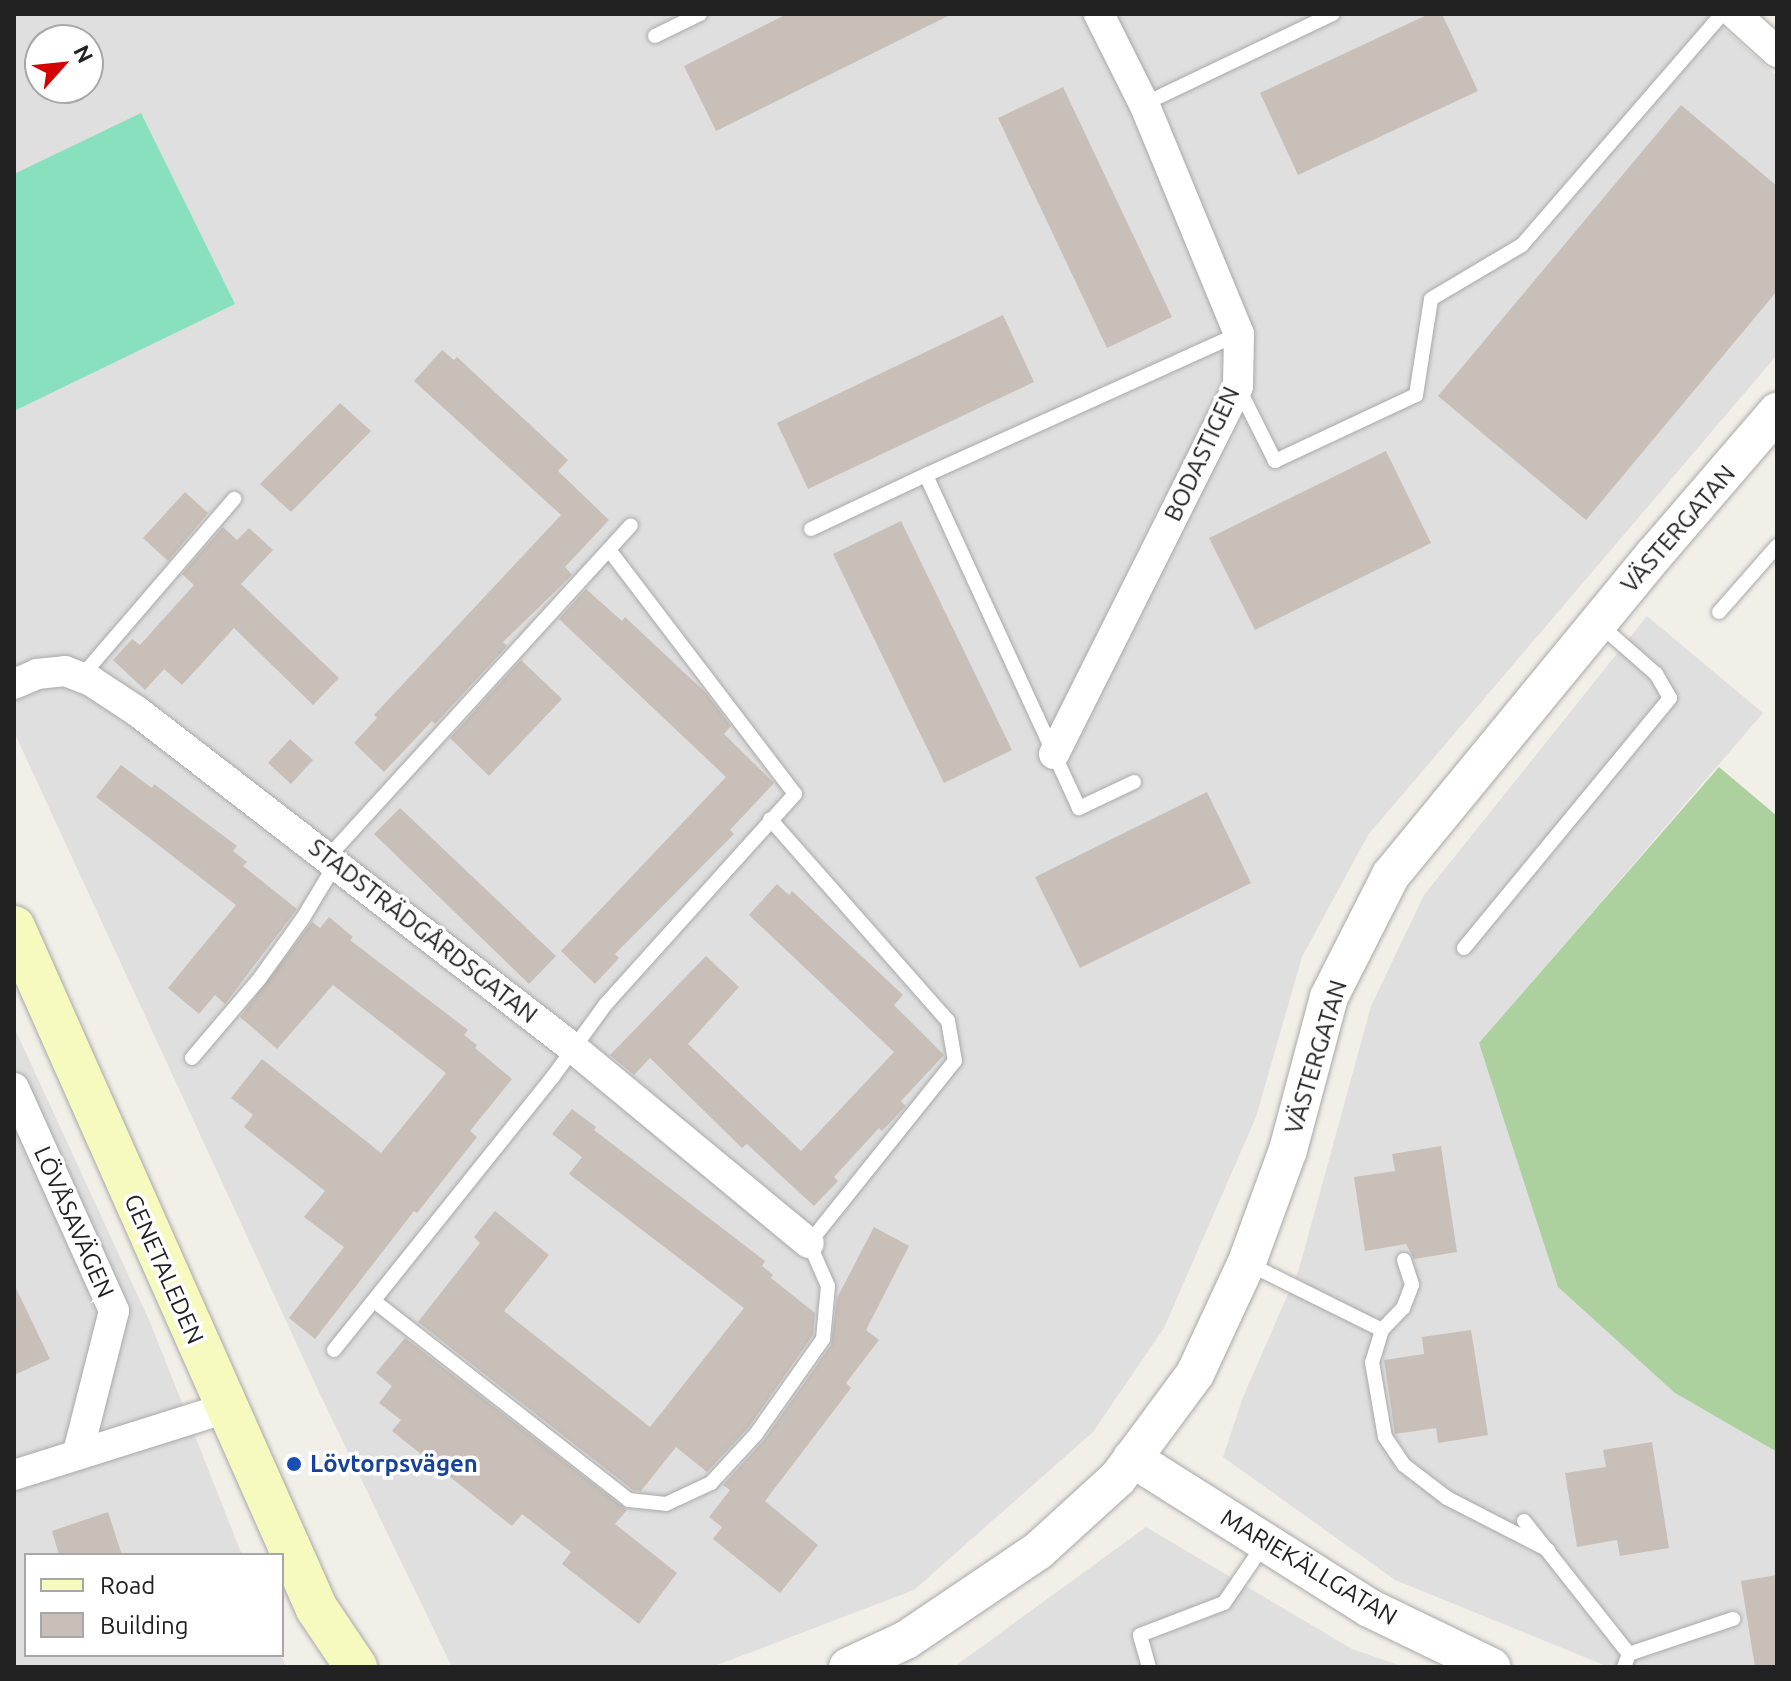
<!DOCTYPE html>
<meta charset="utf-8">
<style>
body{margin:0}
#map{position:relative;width:1791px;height:1681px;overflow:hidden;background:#f2efe9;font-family:Ubuntu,sans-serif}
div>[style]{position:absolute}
.residential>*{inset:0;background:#e0dfdf}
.forest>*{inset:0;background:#add19e}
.pitch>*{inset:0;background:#88e0be}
.building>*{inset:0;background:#c7bfb8}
.roads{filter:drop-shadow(0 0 2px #a9a9a9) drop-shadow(0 0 2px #a9a9a9)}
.service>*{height:14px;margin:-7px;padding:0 7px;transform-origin:7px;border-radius:7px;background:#fff}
.minor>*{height:30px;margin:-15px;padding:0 15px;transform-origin:15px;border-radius:15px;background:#fff}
.tertiary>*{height:38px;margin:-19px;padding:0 19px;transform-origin:19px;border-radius:19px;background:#fff}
.secondary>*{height:42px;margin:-21px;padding:0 21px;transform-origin:21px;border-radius:21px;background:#f7fabf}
.dots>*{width:22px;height:22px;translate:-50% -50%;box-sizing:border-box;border:4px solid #fff;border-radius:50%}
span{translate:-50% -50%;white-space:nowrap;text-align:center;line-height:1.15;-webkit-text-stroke:7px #fff;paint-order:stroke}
.street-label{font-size:24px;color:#222}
.transit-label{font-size:24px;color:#164399;font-weight:700}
.left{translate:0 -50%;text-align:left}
.frame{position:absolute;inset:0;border:16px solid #222;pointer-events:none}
.legend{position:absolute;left:24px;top:1553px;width:260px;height:104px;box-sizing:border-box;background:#fff;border:2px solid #a7a7a7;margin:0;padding:10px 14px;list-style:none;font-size:24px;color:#222}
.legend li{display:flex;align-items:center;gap:16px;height:40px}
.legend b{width:40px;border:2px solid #a7a7a7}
.north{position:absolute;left:24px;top:24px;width:80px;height:80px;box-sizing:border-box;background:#fff;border:2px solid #a7a7a7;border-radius:50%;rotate:63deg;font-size:22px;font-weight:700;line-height:32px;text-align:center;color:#222}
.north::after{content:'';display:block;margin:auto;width:28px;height:36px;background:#d40000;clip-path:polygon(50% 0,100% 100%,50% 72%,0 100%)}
</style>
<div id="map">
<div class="residential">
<div style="clip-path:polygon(evenodd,14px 14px,1708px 14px,1777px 76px,1777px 355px,1368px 835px,1302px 957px,1256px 1117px,1164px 1328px,1093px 1432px,914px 1590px,712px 1667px,452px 1667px,318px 1390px,14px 732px,14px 14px,40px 40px,88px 40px,88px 88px,40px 88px,40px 40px)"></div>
<div style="clip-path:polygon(1647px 616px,1763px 713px,1479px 1044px,1675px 1393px,1777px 1452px,1777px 1667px,1609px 1667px,1395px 1580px,1223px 1457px,1243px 1397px,1299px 1269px,1371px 1006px,1424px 895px)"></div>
<div style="clip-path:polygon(14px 1027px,150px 1322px,242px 1555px,26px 1555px,26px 1655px,281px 1655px,286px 1667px,14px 1667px)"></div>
<div style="clip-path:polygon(1146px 1527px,1352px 1649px,1404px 1667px,954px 1667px)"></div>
</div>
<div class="forest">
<div style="clip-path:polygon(1719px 767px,1777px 816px,1777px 1452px,1675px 1393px,1558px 1287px,1479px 1043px)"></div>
</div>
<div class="pitch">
<div style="clip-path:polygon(141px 113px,235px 304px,14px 411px,14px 174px)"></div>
</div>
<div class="building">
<div style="clip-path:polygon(787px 14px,952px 14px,716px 131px,684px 66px)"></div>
<div style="clip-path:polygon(1429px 14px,1442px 14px,1478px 91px,1298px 175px,1260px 93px)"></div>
<div style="clip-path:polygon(1063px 87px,1172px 317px,1107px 348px,998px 118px)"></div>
<div style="clip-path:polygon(1681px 105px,1777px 186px,1777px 291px,1586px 520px,1438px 396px)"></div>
<div style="clip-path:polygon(1003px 315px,1034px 382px,808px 489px,777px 423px)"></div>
<div style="clip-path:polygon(442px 350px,454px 360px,457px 357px,568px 460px,558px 471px,609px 520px,565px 567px,572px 575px,503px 642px,507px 646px,435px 724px,432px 721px,384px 772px,354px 743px,377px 718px,374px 715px,561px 515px,414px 381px)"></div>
<div style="clip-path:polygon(340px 403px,371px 431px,291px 512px,260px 484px)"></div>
<div style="clip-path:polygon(1386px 451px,1431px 543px,1255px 630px,1209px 538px)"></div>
<div style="clip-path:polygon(185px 492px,208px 513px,168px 561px,143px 538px)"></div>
<div style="clip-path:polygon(901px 521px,1012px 750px,944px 783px,833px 554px)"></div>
<div style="clip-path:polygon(223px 527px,237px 540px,249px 528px,273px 550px,241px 584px,339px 678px,313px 705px,234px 628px,182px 685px,164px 669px,145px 690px,113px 660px,132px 639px,140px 645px,194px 585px,182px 574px)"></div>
<div style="clip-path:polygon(586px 589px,622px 621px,625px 617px,706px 693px,731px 726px,724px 734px,774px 783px,730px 830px,734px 834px,615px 954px,619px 958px,595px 984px,561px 951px,726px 777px,559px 619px)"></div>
<div style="clip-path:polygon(521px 660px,562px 699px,489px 776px,450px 738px)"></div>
<div style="clip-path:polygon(290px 739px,313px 760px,291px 784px,268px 763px)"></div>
<div style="clip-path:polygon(121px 765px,152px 788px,154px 784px,237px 846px,233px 851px,247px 862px,243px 866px,297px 909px,225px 1004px,215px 995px,199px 1014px,168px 988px,236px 905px,96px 797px)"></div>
<div style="clip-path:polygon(1207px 792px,1251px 883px,1080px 968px,1035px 877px)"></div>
<div style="clip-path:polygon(400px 808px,556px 956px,529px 984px,374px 834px)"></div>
<div style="clip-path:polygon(777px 884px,789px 895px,792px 891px,903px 995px,894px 1005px,944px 1055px,901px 1101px,906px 1106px,904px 1108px,882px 1131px,879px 1128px,834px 1177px,838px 1181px,814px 1206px,747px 1144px,742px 1148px,650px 1058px,634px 1075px,610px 1055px,706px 956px,739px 987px,688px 1044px,801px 1151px,894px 1052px,749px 915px)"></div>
<div style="clip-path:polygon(329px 917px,353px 937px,350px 940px,468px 1030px,464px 1035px,477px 1045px,475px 1048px,512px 1079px,470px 1131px,477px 1137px,417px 1213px,414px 1211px,315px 1339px,289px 1318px,344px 1247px,304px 1217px,325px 1191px,244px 1127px,253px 1115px,231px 1098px,262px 1059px,381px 1153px,446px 1073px,333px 985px,277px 1049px,240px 1017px,312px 922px,320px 928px)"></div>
<div style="clip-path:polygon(572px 1109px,596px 1127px,594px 1130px,765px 1261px,762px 1266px,773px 1275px,771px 1278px,815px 1313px,813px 1335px,748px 1428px,707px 1472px,676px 1447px,641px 1491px,633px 1490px,418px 1322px,480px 1243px,474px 1237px,495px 1211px,549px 1255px,504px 1311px,650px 1427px,744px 1308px,569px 1174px,582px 1157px,552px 1134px)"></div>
<div style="clip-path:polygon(1441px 1146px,1457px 1252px,1414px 1259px,1406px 1244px,1365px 1251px,1354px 1177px,1395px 1171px,1392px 1154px)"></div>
<div style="clip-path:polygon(874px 1227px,909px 1246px,866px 1330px,879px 1340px,846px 1383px,851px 1388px,765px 1501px,818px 1545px,780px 1593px,713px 1539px,722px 1527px,709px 1517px,730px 1490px,723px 1485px,764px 1440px,831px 1345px,837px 1298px)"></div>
<div style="clip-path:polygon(14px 1284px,50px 1359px,14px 1375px)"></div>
<div style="clip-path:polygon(1471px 1330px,1488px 1435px,1438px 1443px,1436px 1428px,1395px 1434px,1384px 1360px,1424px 1354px,1422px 1337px)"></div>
<div style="clip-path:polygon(405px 1338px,627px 1510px,615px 1524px,677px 1573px,639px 1624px,562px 1564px,571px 1552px,522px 1514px,512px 1526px,392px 1431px,401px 1420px,379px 1403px,392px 1386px,376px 1373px)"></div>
<div style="clip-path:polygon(1652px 1442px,1669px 1548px,1620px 1556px,1617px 1540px,1577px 1547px,1565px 1473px,1606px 1467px,1603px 1450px)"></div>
<div style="clip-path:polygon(108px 1512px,122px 1555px,59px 1555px,52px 1531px)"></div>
<div style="clip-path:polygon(1777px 1575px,1777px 1667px,1755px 1667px,1741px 1581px)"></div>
</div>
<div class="roads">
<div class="service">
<div style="left:655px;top:36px;width:50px;rotate:-26.1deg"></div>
<div style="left:1144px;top:104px;width:209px;rotate:-25.5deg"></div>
<div style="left:1238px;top:387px;width:83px;rotate:63.4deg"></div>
<div style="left:1275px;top:461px;width:156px;rotate:-25.1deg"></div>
<div style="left:1416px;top:395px;width:97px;rotate:-81.1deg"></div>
<div style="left:1431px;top:299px;width:106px;rotate:-30.7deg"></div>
<div style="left:1522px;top:245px;width:306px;rotate:-49.1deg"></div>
<div style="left:811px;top:529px;width:127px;rotate:-25.2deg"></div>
<div style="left:1719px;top:612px;width:88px;rotate:-48.7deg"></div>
<div style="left:81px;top:677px;width:235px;rotate:-49.3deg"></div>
<div style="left:1134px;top:782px;width:61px;rotate:154.7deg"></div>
<div style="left:1079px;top:808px;width:366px;rotate:-114.7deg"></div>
<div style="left:926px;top:475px;width:343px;rotate:-24.3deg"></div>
<div style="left:328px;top:857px;width:449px;rotate:-47.6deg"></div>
<div style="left:1464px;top:948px;width:324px;rotate:-50.5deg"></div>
<div style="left:1670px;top:698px;width:28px;rotate:-120deg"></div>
<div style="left:1656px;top:674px;width:77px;rotate:-138.7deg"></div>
<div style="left:192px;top:1058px;width:105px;rotate:-49.6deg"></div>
<div style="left:260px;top:978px;width:74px;rotate:-54.4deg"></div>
<div style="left:303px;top:918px;width:62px;rotate:-58.9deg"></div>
<div style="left:1404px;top:1260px;width:26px;rotate:72deg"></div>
<div style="left:1412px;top:1285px;width:25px;rotate:111deg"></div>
<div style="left:1403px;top:1308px;width:30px;rotate:134deg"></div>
<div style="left:1382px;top:1330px;width:34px;rotate:107deg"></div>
<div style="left:1372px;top:1362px;width:76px;rotate:80.2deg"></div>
<div style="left:1385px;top:1437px;width:34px;rotate:56deg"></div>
<div style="left:1404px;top:1465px;width:54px;rotate:37.5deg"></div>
<div style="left:1447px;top:1498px;width:114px;rotate:27.2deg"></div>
<div style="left:1247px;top:1263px;width:151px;rotate:26.4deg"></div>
<div style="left:374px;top:1301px;width:323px;rotate:38deg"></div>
<div style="left:629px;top:1500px;width:37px;rotate:6deg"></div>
<div style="left:666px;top:1504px;width:50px;rotate:-25deg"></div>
<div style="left:711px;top:1483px;width:67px;rotate:-47.4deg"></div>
<div style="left:756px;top:1434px;width:116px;rotate:-54.8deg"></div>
<div style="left:823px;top:1339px;width:53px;rotate:-84.6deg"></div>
<div style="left:828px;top:1286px;width:47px;rotate:-113.8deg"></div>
<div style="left:809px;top:1243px;width:233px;rotate:-51.3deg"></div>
<div style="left:955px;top:1061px;width:41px;rotate:-99.9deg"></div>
<div style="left:948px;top:1021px;width:269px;rotate:-131.4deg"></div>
<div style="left:334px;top:1350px;width:349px;rotate:-51.3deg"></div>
<div style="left:552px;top:1078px;width:90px;rotate:-54deg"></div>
<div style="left:605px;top:1005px;width:284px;rotate:-48deg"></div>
<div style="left:795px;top:794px;width:307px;rotate:-127.3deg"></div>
<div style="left:1524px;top:1521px;width:169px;rotate:51.7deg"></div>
<div style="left:1149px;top:1667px;width:33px;rotate:-106deg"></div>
<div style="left:1140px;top:1635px;width:90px;rotate:-20.9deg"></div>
<div style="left:1224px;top:1603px;width:73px;rotate:-55.7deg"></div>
<div style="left:1624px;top:1667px;width:14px;rotate:-69deg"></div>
<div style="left:1629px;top:1654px;width:110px;rotate:-18.6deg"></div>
</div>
<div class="minor">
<div style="left:1735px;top:14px;width:57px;rotate:42.1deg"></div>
<div style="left:14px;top:684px;width:25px;rotate:-23deg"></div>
<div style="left:37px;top:674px;width:28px;rotate:-6deg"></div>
<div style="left:65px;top:671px;width:28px;rotate:21deg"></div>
<div style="left:91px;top:681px;width:56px;rotate:33.4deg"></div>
<div style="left:138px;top:712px;width:550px;rotate:37.68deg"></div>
<div style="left:573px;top:1048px;width:306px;rotate:39.6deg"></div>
<div style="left:1054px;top:754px;width:411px;rotate:-63.4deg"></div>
<div style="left:1238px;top:386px;width:52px;rotate:-88.9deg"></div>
<div style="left:1239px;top:334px;width:249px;rotate:-112.4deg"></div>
<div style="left:1144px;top:104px;width:101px;rotate:-116.6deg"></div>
<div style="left:14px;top:1088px;width:244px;rotate:65.8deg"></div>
<div style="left:114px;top:1311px;width:146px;rotate:104.3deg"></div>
<div style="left:14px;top:1475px;width:222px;rotate:-17.5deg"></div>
</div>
<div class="tertiary">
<div style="left:1132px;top:1458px;width:280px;rotate:32.3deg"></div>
<div style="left:1369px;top:1608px;width:136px;rotate:25.8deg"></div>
<div style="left:848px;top:1667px;width:64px;rotate:-25deg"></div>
<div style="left:906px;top:1640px;width:159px;rotate:-34deg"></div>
<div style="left:1038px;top:1551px;width:108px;rotate:-42.4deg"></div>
<div style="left:1118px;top:1478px;width:129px;rotate:-53.5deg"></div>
<div style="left:1195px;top:1374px;width:123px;rotate:-65.1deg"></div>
<div style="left:1247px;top:1262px;width:119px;rotate:-69.9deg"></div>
<div style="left:1288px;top:1150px;width:158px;rotate:-75deg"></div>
<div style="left:1329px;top:997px;width:137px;rotate:-63.1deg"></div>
<div style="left:1391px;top:875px;width:414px;rotate:-50.6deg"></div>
<div style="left:1654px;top:555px;width:189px;rotate:-49.3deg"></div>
</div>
<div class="secondary">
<div style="left:14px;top:927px;width:746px;rotate:66.05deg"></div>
<div style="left:317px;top:1609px;width:70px;rotate:56.1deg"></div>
</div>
</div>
<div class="dots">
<div style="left:294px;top:1464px;background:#1a4fb4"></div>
</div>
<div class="street-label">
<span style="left:1202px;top:454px;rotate:-65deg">BODASTIGEN</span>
<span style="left:1678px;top:529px;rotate:-49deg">VÄSTERGATAN</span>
<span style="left:423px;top:931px;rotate:38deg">STADSTRÄDGÅRDSGATAN</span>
<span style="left:1316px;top:1057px;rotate:-73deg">VÄSTERGATAN</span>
<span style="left:74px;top:1222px;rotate:66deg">LÖVÅSAVÄGEN</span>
<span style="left:164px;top:1269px;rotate:66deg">GENETALEDEN</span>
<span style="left:1309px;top:1567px;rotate:31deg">MARIEKÄLLGATAN</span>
</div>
<div class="transit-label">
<span class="left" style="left:310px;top:1464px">Lövtorpsvägen</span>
</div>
<div class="frame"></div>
<ul class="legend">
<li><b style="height:10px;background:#f7fabf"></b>Road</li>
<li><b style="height:22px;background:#c7bfb8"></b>Building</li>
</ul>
<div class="north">N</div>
</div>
